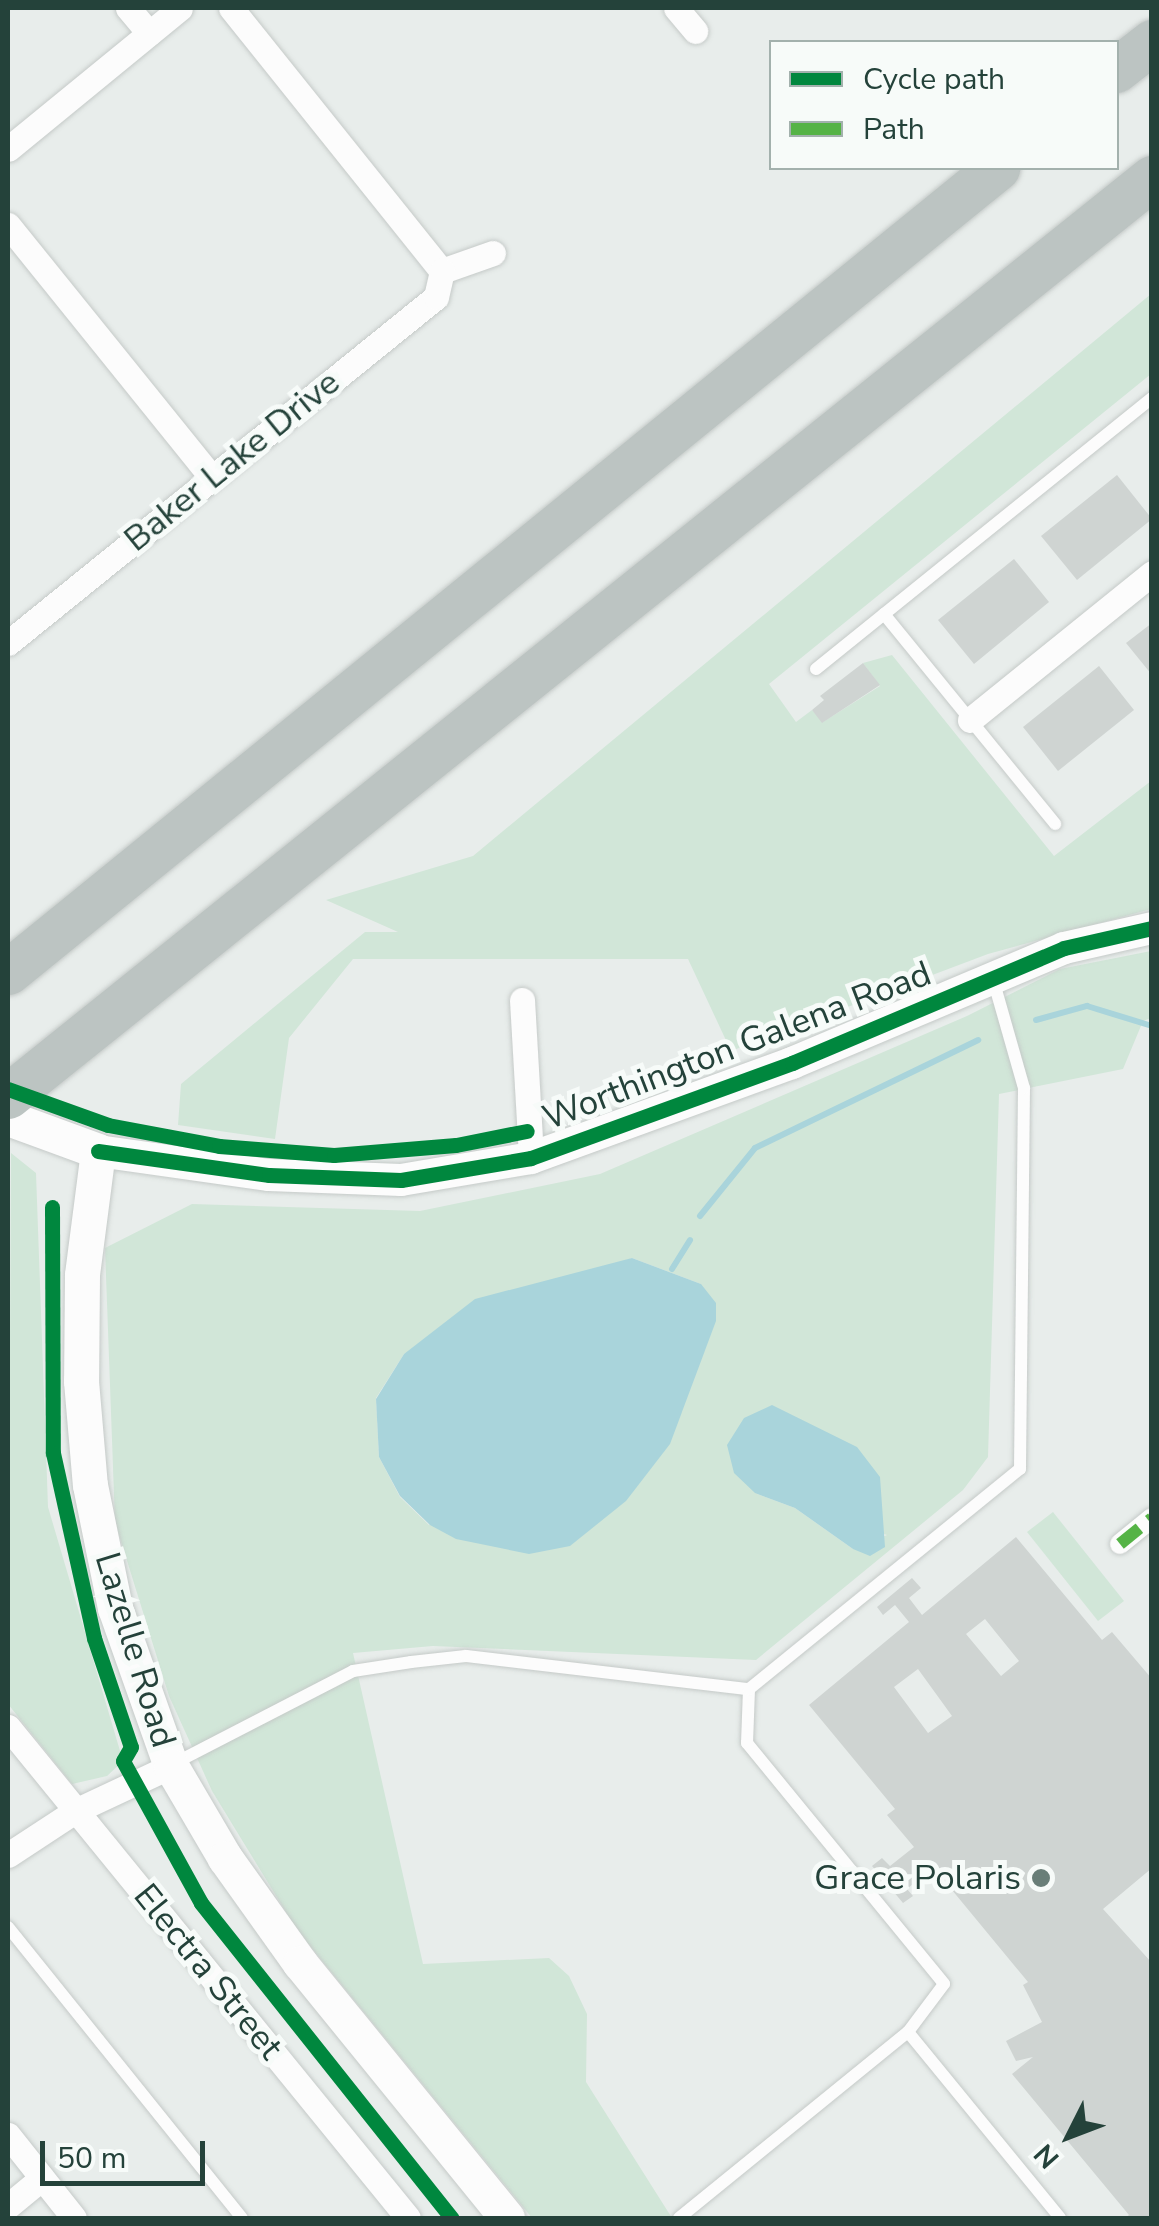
<!DOCTYPE html>
<style>
body{margin:0}
#map{position:relative;width:1159px;height:2226px;overflow:hidden;background:#e8edeb;font-family:"Nunito Sans",sans-serif}
div>[style]{position:absolute}
.green>*{inset:0;background:#d1e6d8}
.water>*{inset:0;background:#a9d4db}
.stream>*{height:6px;margin:-3px;padding:0 3px;transform-origin:3px;border-radius:3px;background:#a9d4db}
.building>*{inset:0;background:#cfd4d2}
.roads{filter:drop-shadow(0 0 2px #c5cac8) drop-shadow(0 0 2px #c5cac8)}
.service>*{height:12px;margin:-6px;padding:0 6px;transform-origin:6px;border-radius:6px;background:#fcfcfc}
.pedestrian>*{height:20px;margin:-10px;padding:0 10px;transform-origin:10px;border-radius:10px;background:#fcfcfc}
.minor>*{height:25px;margin:-12.5px;padding:0 12.5px;transform-origin:12.5px;border-radius:12.5px;background:#fcfcfc}
.tertiary>*{height:32px;margin:-16px;padding:0 16px;transform-origin:16px;border-radius:16px;background:#fcfcfc}
.secondary>*{height:35px;margin:-17.5px;padding:0 17.5px;transform-origin:17.5px;border-radius:17.5px;background:#fcfcfc}
.motorway>*{height:45px;margin:-22.5px;padding:0 22.5px;transform-origin:22.5px;border-radius:22.5px;background:#bcc4c2}
.quiet>*{height:12px;margin-top:-6px;transform-origin:0;background:repeating-linear-gradient(90deg,#55b346 0 25px,transparent 0 37px)}
.cycleway>*{height:15px;margin:-7.5px;padding:0 7.5px;transform-origin:7.5px;border-radius:7.5px;background:#00873e}
.dots>*{width:28px;height:28px;translate:-50% -50%;box-sizing:border-box;border:5px solid #f7fbf9;border-radius:50%}
span{translate:-50% -50%;white-space:nowrap;text-align:center;line-height:1.15;-webkit-text-stroke:10px #f7fbf9;paint-order:stroke}
.street-label{font-size:35px;color:#24423a}
.poi-label{font-size:35px;color:#24423a}
.right{translate:-100% -50%;text-align:right}
.frame{position:absolute;inset:0;border:10px solid #24423a;pointer-events:none}
.legend{position:absolute;left:769px;top:40px;width:350px;height:130px;box-sizing:border-box;background:#f7fbf9;border:2px solid #a3b1ad;margin:0;padding:12px 18px;list-style:none;font-size:30px;color:#24423a}
.legend li{display:flex;align-items:center;gap:20px;height:50px}
.legend b{width:50px;border:2px solid #a3b1ad}
.north{position:absolute;left:1019px;top:2086px;width:100px;height:100px;-webkit-text-stroke:8px #f7fbf9;paint-order:stroke;rotate:228deg;font-size:28px;font-weight:700;line-height:40px;text-align:center;color:#24423a}
.north::after{content:'';display:block;margin:auto;width:35px;height:45px;background:#24423a;clip-path:polygon(50% 0,100% 100%,50% 72%,0 100%)}
.scale{position:absolute;left:40px;top:2141px;width:165px;height:45px;box-sizing:border-box;border:5px solid #24423a;border-top:0;padding-left:12px;font-size:30px;line-height:35px;white-space:nowrap;color:#24423a;-webkit-text-stroke:8px #f7fbf9;paint-order:stroke}
</style>
<div id="map">
<div class="green">
<div style="clip-path:polygon(1151px 294px,1151px 374px,769px 684px,796px 722px,812px 710px,823px 722px,880px 686px,863px 663px,892px 655px,1054px 856px,1151px 781px,1151px 909px,988px 954px,731px 1051px,688px 959px,353px 959px,289px 1038px,275px 1139px,178px 1125px,181px 1084px,365px 932px,398px 932px,326px 900px,473px 856px)"></div>
<div style="clip-path:polygon(evenodd,1151px 951px,1151px 1018px,1143px 1021px,1123px 1069px,999px 1094px,988px 1457px,963px 1490px,756px 1660px,433px 1646px,353px 1653px,423px 1964px,549px 1958px,569px 1976px,587px 2014px,586px 2082px,672px 2218px,532px 2218px,297px 1930px,212px 1791px,169px 1696px,115px 1522px,105px 1248px,192px 1204px,420px 1211px,600px 1174px,967px 1016px,1060px 969px,1151px 951px,632px 1258px,701px 1284px,429px 1525px,400px 1497px,379px 1457px,376px 1398px,404px 1354px,632px 1258px,1151px 951px,755px 1493px,887px 1535px,853px 1549px,795px 1508px,755px 1493px)"></div>
<div style="clip-path:polygon(11px 1153px,36px 1173px,48px 1507px,123px 1761px,107px 1776px,72px 1784px,8px 1704px)"></div>
<div style="clip-path:polygon(1053px 1512px,1124px 1601px,1098px 1621px,1027px 1532px)"></div>
</div>
<div class="water">
<div style="clip-path:polygon(632px 1258px,701px 1284px,716px 1303px,716px 1321px,670px 1444px,626px 1501px,570px 1546px,529px 1554px,456px 1539px,430px 1525px,400px 1496px,379px 1457px,376px 1399px,404px 1354px,475px 1299px)"></div>
<div style="clip-path:polygon(772px 1405px,857px 1447px,880px 1477px,885px 1547px,870px 1556px,853px 1549px,795px 1508px,755px 1493px,734px 1473px,727px 1445px,744px 1418px)"></div>
</div>
<div class="stream">
<div style="left:1036px;top:1020px;width:53px;rotate:-15.4deg"></div>
<div style="left:1087px;top:1006px;width:68px;rotate:17.1deg"></div>
<div style="left:700px;top:1216px;width:87px;rotate:-51deg"></div>
<div style="left:755px;top:1148px;width:248px;rotate:-25.8deg"></div>
<div style="left:672px;top:1269px;width:34px;rotate:-58deg"></div>
</div>
<div class="building">
<div style="clip-path:polygon(1117px 475px,1152px 519px,1077px 580px,1041px 536px)"></div>
<div style="clip-path:polygon(1014px 559px,1049px 602px,974px 664px,938px 620px)"></div>
<div style="clip-path:polygon(1152px 623px,1152px 675px,1126px 643px)"></div>
<div style="clip-path:polygon(863px 663px,880px 685px,822px 723px,812px 710px,824px 700px,820px 696px)"></div>
<div style="clip-path:polygon(1099px 666px,1134px 710px,1058px 771px,1023px 727px)"></div>
<div style="clip-path:polygon(evenodd,1016px 1537px,1102px 1640px,1112px 1632px,1152px 1679px,1152px 1868px,1103px 1909px,1152px 1963px,1152px 2218px,1125px 2218px,1129px 2215px,1012px 2074px,1033px 2057px,1016px 2061px,1006px 2041px,1042px 2022px,1023px 1985px,1028px 1982px,933px 1867px,907px 1889px,913px 1896px,903px 1903px,872px 1866px,882px 1858px,890px 1866px,914px 1847px,887px 1815px,895px 1809px,809px 1705px,909px 1622px,895px 1605px,883px 1615px,877px 1607px,912px 1578px,921px 1588px,909px 1598px,922px 1615px,1016px 1537px,985px 1619px,1019px 1661px,1001px 1676px,966px 1634px,985px 1619px,1016px 1537px,918px 1669px,952px 1716px,928px 1733px,894px 1687px,918px 1669px)"></div>
</div>
<div class="roads">
<div class="service">
<div style="left:884px;top:614px;width:271px;rotate:50.8deg"></div>
<div style="left:816px;top:669px;width:432px;rotate:-38.9deg"></div>
<div style="left:749px;top:1689px;width:54px;rotate:92.1deg"></div>
<div style="left:747px;top:1743px;width:311px;rotate:50.7deg"></div>
<div style="left:944px;top:1984px;width:60px;rotate:126.9deg"></div>
<div style="left:173px;top:1764px;width:203px;rotate:-27.3deg"></div>
<div style="left:353px;top:1671px;width:59px;rotate:-8.8deg"></div>
<div style="left:411px;top:1662px;width:55px;rotate:-6.2deg"></div>
<div style="left:466px;top:1656px;width:285px;rotate:6.7deg"></div>
<div style="left:749px;top:1689px;width:349px;rotate:-39.1deg"></div>
<div style="left:1020px;top:1469px;width:381px;rotate:-89.4deg"></div>
<div style="left:1024px;top:1088px;width:113px;rotate:-105.9deg"></div>
<div style="left:8px;top:1927px;width:373px;rotate:51.2deg"></div>
<div style="left:679px;top:2218px;width:295px;rotate:-39.1deg"></div>
<div style="left:908px;top:2032px;width:240px;rotate:50.7deg"></div>
</div>
<div class="pedestrian">
<div style="left:1120px;top:1544px;width:41px;rotate:-39.1deg"></div>
</div>
<div class="minor">
<div style="left:128px;top:8px;width:33px;rotate:50deg"></div>
<div style="left:231px;top:8px;width:337px;rotate:51.3deg"></div>
<div style="left:676px;top:8px;width:30px;rotate:50deg"></div>
<div style="left:8px;top:149px;width:222px;rotate:-39.3deg"></div>
<div style="left:8px;top:225px;width:324px;rotate:51.1deg"></div>
<div style="left:442px;top:271px;width:54px;rotate:-19.4deg"></div>
<div style="left:8px;top:643px;width:550px;rotate:-38.95deg"></div>
<div style="left:436px;top:297px;width:27px;rotate:-77deg"></div>
<div style="left:970px;top:720px;width:234px;rotate:-38.9deg"></div>
<div style="left:522px;top:1000px;width:158px;rotate:86.7deg"></div>
<div style="left:8px;top:1727px;width:633px;rotate:50.83deg"></div>
<div style="left:8px;top:1855px;width:80px;rotate:-33.3deg"></div>
<div style="left:75px;top:1811px;width:106px;rotate:-25.1deg"></div>
<div style="left:8px;top:2135px;width:106px;rotate:51.5deg"></div>
<div style="left:8px;top:2206px;width:44px;rotate:-39.5deg"></div>
</div>
<div class="tertiary">
<div style="left:98px;top:1151px;width:173px;rotate:8deg"></div>
<div style="left:269px;top:1175px;width:132px;rotate:2.2deg"></div>
<div style="left:401px;top:1180px;width:132px;rotate:-9.6deg"></div>
<div style="left:531px;top:1158px;width:278px;rotate:-20deg"></div>
<div style="left:792px;top:1063px;width:295px;rotate:-22.9deg"></div>
<div style="left:1064px;top:948px;width:90px;rotate:-12.8deg"></div>
</div>
<div class="secondary">
<div style="left:8px;top:1118px;width:96px;rotate:20.1deg"></div>
<div style="left:98px;top:1151px;width:125px;rotate:97.4deg"></div>
<div style="left:82px;top:1275px;width:106px;rotate:90.5deg"></div>
<div style="left:81px;top:1381px;width:104px;rotate:85.1deg"></div>
<div style="left:90px;top:1485px;width:126px;rotate:78.5deg"></div>
<div style="left:115px;top:1608px;width:168px;rotate:70.5deg"></div>
<div style="left:171px;top:1766px;width:107px;rotate:59.6deg"></div>
<div style="left:225px;top:1858px;width:129px;rotate:54.5deg"></div>
<div style="left:300px;top:1963px;width:328px;rotate:50.9deg"></div>
</div>
<div class="motorway">
<div style="left:1116px;top:70px;width:46px;rotate:-37.9deg"></div>
<div style="left:8px;top:972px;width:1275px;rotate:-39.11deg"></div>
<div style="left:8px;top:1096px;width:1467px;rotate:-38.75deg"></div>
</div>
</div>
<div class="quiet">
<div style="left:1120px;top:1544px;width:41px;rotate:-39.1deg"></div>
</div>
<div class="cycleway">
<div style="left:8px;top:1089px;width:106px;rotate:19.8deg"></div>
<div style="left:108px;top:1125px;width:113px;rotate:10.7deg"></div>
<div style="left:219px;top:1146px;width:115px;rotate:4.5deg"></div>
<div style="left:334px;top:1155px;width:122px;rotate:-4.7deg"></div>
<div style="left:456px;top:1145px;width:72px;rotate:-11.2deg"></div>
<div style="left:98px;top:1151px;width:173px;rotate:8deg"></div>
<div style="left:269px;top:1175px;width:132px;rotate:2.2deg"></div>
<div style="left:401px;top:1180px;width:132px;rotate:-9.6deg"></div>
<div style="left:531px;top:1158px;width:278px;rotate:-20deg"></div>
<div style="left:792px;top:1063px;width:295px;rotate:-22.9deg"></div>
<div style="left:1064px;top:948px;width:90px;rotate:-12.8deg"></div>
<div style="left:52px;top:1207px;width:246px;rotate:89.8deg"></div>
<div style="left:53px;top:1453px;width:189px;rotate:77.5deg"></div>
<div style="left:94px;top:1638px;width:115px;rotate:71.3deg"></div>
<div style="left:131px;top:1747px;width:16px;rotate:120deg"></div>
<div style="left:123px;top:1761px;width:162px;rotate:61.2deg"></div>
<div style="left:201px;top:1903px;width:403px;rotate:51.5deg"></div>
</div>
<div class="dots">
<div style="left:1041px;top:1878px;background:#697e78"></div>
</div>
<div class="street-label">
<span style="left:232px;top:461px;rotate:-39deg">Baker Lake Drive</span>
<span style="left:737px;top:1046px;rotate:-21deg">Worthington Galena Road</span>
<span style="left:135px;top:1650px;rotate:73deg">Lazelle Road</span>
<span style="left:208px;top:1972px;rotate:51deg">Electra Street</span>
</div>
<div class="poi-label">
<span class="right" style="left:1021px;top:1878px">Grace Polaris</span>
</div>
<div class="frame"></div>
<ul class="legend">
<li><b style="height:12px;background:#00873e"></b>Cycle path</li>
<li><b style="height:12px;background:#55b346"></b>Path</li>
</ul>
<div class="north">N</div>
<div class="scale">50 m</div>
</div>
